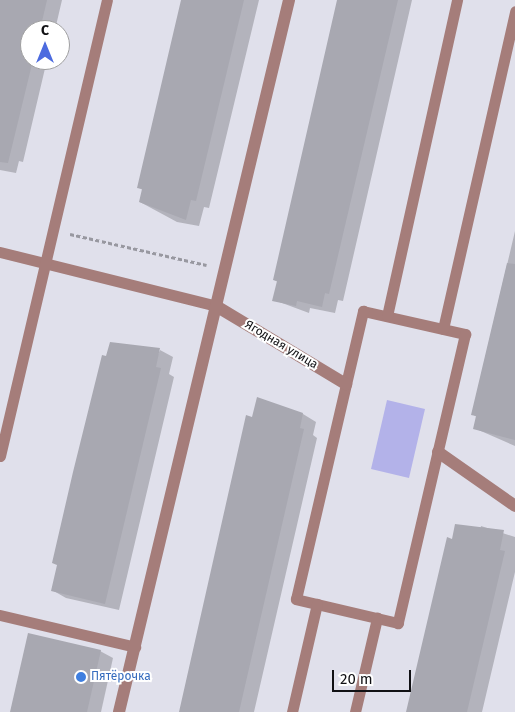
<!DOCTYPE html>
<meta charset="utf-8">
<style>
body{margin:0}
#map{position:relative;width:515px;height:712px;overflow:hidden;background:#e0e0eb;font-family:"Fira Sans",sans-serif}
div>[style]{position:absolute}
.green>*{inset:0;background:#b3b2e9}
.shadow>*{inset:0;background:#0003}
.building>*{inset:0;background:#a8a8b1}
.path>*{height:3px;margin-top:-1.5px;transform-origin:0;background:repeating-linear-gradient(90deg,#9898a0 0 4px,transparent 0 6.5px)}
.lane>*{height:11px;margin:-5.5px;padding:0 5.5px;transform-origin:5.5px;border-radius:5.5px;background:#a57d7a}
.street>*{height:12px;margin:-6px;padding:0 6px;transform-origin:6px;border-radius:6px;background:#a57d7a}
.dots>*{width:14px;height:14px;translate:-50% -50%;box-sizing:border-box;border:2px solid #fff;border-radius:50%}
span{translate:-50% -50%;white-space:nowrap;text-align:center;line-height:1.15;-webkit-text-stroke:4px #fff;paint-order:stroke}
.street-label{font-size:12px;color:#111114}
.shop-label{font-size:12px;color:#366cbe}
.left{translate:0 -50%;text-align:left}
.north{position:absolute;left:20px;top:20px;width:50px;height:50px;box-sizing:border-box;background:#fff;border:1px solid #a0a0a1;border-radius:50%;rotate:0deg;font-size:14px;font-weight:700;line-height:20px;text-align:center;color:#111114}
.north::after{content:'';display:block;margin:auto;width:18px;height:22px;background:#4c6bdf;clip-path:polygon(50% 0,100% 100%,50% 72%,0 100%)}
.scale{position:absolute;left:332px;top:670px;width:79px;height:22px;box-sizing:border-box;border:2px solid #111114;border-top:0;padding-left:6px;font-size:15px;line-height:18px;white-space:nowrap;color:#111114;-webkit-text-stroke:4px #fff;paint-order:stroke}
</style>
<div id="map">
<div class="green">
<div style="clip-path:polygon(387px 400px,425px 409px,409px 478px,371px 469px)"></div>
</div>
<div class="shadow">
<div style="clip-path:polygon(0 0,62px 0,55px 30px,30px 30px,30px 60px,47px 60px,23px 162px,19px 161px,16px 173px,0 170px)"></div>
<div style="clip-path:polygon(183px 0,259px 0,209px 208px,204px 207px,199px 226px,177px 222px,140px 202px,143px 190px,139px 188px)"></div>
<div style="clip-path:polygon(338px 0,412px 0,343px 301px,338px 300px,335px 313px,310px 308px,309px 313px,274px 300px,278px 282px,274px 280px)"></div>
<div style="clip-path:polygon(515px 231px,515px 446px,474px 428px,477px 417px,472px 414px)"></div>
<div style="clip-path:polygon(160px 350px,173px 357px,169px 374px,174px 377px,119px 610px,66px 598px,52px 590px)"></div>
<div style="clip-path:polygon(303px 414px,316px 422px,313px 435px,317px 438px,254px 712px,180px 712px,253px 418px)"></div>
<div style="clip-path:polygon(481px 526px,515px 537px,515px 572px,482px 712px,408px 712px,453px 540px,480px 531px)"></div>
<div style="clip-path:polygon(100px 651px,113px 658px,101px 712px,11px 712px)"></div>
</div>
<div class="building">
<div style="clip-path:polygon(0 0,47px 0,40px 30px,30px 30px,33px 60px,8px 163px,0 162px)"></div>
<div style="clip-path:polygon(181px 0,244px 0,196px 201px,191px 200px,186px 220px,139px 202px,142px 189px,137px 188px)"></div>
<div style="clip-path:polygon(337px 0,398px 0,329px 294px,325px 293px,322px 307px,297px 301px,296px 306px,272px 301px,277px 281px,273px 280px)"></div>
<div style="clip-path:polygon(507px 263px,515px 264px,515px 440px,473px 429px,476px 416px,471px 415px)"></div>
<div style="clip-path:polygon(110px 342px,160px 348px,156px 367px,161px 368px,105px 604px,51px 591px,57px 565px,52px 563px,73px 472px,102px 355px,106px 356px)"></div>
<div style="clip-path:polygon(257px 397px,303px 413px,300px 428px,304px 429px,239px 712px,179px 712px,246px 415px,252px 417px)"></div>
<div style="clip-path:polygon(455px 524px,504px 530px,500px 550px,505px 551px,467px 712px,406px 712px,447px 537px,452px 539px)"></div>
<div style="clip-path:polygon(28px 633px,101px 650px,87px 712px,10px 712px)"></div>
</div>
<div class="path">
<div style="left:70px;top:234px;width:140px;rotate:12.8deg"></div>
</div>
<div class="lane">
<div style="left:0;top:252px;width:223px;rotate:14deg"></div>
<div style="left:363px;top:311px;width:105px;rotate:12.7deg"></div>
<div style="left:465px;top:334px;width:297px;rotate:103.1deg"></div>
<div style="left:398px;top:623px;width:105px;rotate:-166.8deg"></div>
<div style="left:296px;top:599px;width:296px;rotate:-76.9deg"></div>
<div style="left:387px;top:316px;width:324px;rotate:-77.5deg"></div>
<div style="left:443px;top:329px;width:326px;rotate:-77.2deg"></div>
<div style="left:0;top:456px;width:468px;rotate:-76.8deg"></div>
<div style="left:0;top:615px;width:139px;rotate:13.3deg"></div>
<div style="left:292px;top:712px;width:111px;rotate:-77deg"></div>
<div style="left:355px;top:712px;width:97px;rotate:-76.8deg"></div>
</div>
<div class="street">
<div style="left:216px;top:306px;width:152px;rotate:31deg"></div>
<div style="left:438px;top:452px;width:94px;rotate:35deg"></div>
<div style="left:119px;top:712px;width:732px;rotate:-76.57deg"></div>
</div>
<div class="dots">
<div style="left:81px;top:677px;background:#3f7fe0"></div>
</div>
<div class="street-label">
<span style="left:281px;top:345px;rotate:31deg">Ягодная улица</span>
</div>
<div class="shop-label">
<span class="left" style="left:91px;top:677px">Пятёрочка</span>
</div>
<div class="north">С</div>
<div class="scale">20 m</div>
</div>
